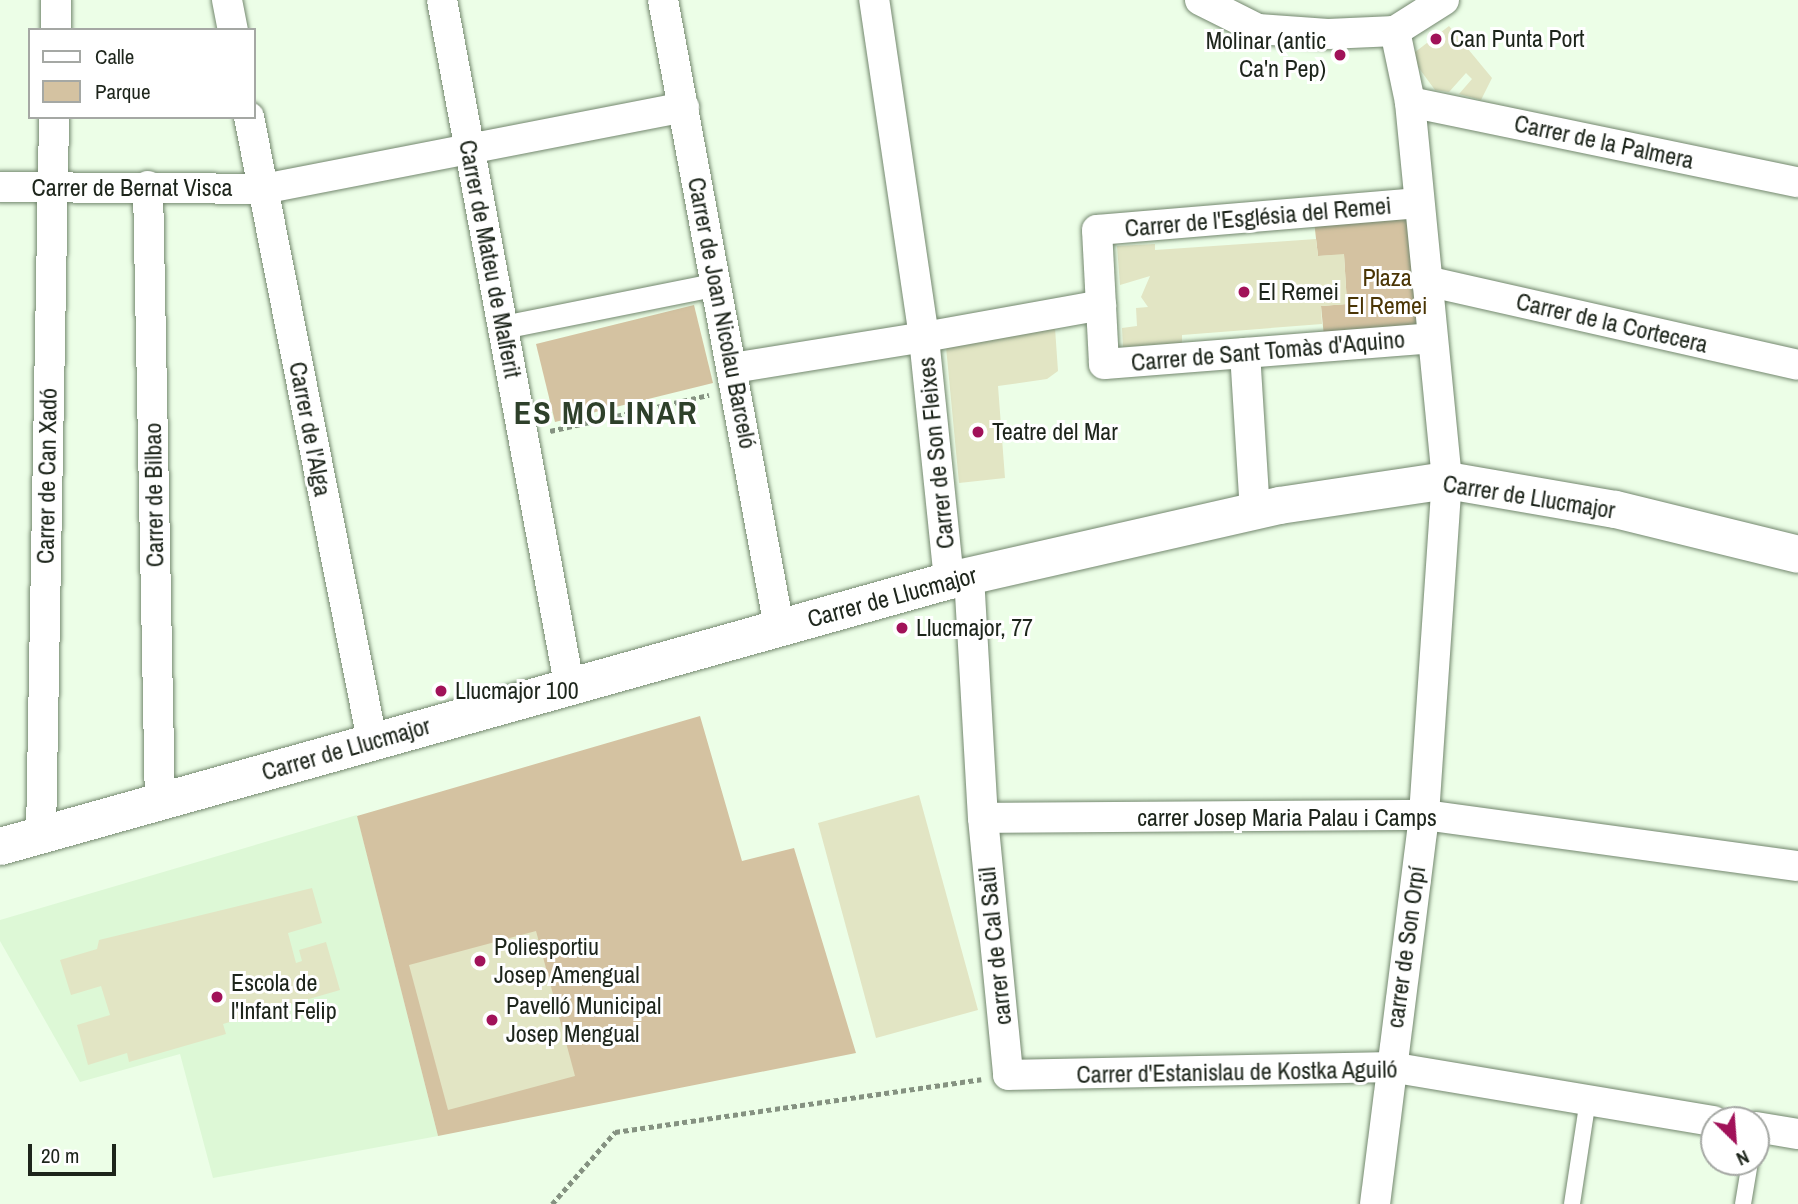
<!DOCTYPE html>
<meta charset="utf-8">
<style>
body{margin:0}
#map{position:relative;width:1798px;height:1204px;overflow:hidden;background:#ecfee7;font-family:"Archivo Narrow",sans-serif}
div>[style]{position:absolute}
.built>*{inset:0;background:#ddf8d6}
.green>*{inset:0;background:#d4c2a1}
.building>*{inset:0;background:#e2e5c4}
.path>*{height:4.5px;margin-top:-2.25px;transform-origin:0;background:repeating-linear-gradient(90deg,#859281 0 5px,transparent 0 8.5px)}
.roads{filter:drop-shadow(0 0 2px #73876e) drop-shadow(0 0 2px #73876e)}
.service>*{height:16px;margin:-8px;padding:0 8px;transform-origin:8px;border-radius:8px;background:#fff}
.pedestrian>*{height:23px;margin:-11.5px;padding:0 11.5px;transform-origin:11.5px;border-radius:11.5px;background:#fff}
.minor>*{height:30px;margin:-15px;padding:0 15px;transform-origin:15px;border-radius:15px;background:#fff}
.tertiary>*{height:37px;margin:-18.5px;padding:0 18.5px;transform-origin:18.5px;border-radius:18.5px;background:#fff}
.dots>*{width:19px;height:19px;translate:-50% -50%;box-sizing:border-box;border:4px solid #fff;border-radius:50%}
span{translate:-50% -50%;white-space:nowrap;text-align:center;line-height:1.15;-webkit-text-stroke:6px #fff;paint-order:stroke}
.poi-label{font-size:24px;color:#1d251b}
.left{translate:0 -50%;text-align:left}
.right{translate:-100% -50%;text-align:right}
.street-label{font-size:24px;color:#1d251b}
.park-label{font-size:24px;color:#4a3504}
.district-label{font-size:32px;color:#2e402a;font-weight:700;letter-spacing:2px}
.legend{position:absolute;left:28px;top:28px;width:228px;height:91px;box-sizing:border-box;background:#fff;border:2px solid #a5a8a4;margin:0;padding:9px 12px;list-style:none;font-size:21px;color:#1d251b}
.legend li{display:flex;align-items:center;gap:14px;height:35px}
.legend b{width:35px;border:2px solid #a5a8a4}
.north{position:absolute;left:1700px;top:1106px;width:70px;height:70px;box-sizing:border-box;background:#fff;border:2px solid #a5a8a4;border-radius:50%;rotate:155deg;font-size:19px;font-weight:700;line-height:28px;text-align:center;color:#1d251b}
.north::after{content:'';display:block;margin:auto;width:24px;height:32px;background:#a11259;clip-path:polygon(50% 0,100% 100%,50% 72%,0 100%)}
.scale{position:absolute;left:28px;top:1144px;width:88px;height:32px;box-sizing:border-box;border:4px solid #1d251b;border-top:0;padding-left:9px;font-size:21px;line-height:24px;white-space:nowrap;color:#1d251b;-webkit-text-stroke:5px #fff;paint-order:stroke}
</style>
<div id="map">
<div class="built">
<div style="clip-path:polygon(357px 815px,438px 1136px,213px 1178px,180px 1054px,80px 1082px,0 941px,0 920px)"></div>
</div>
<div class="green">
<div style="clip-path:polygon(1419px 203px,1432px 338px,1325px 347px,1321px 306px,1347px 304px,1344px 255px,1318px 256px,1313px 212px)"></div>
<div style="clip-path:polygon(694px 305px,713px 383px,555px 422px,536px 344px)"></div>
<div style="clip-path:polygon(700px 716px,742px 861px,794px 848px,856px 1053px,438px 1136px,357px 816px)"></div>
</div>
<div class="building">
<div style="clip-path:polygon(1449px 26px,1492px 78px,1481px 100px,1459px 94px,1472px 79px,1466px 73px,1449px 92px,1435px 90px,1410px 56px)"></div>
<div style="clip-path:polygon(1316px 239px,1318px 256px,1344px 254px,1347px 304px,1321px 306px,1322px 324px,1182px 335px,1182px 343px,1123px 347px,1122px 328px,1137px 326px,1136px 308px,1148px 307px,1141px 297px,1150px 276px,1120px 285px,1117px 246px,1155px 244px,1155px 250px)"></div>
<div style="clip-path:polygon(1055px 328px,1058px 371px,1047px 379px,998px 386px,1005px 478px,959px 483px,946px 347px)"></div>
<div style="clip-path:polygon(919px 795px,978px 1010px,876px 1038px,818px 823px)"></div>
<div style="clip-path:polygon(312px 888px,322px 923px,288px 933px,296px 963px,302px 961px,299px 950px,326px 942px,340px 990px,223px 1024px,226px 1034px,129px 1062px,127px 1053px,88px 1065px,77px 1025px,110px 1015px,101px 986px,71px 995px,60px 960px,97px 949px,99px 940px)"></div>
<div style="clip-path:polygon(536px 931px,575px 1076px,448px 1110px,409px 965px)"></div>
</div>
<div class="path">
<div style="left:550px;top:431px;width:163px;rotate:-12.8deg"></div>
<div style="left:552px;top:1204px;width:96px;rotate:-48.8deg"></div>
<div style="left:615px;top:1132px;width:370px;rotate:-8.2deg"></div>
</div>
<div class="roads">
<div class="service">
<div style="left:1572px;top:1204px;width:105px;rotate:-81.3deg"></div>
<div style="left:1743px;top:1204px;width:43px;rotate:-80.5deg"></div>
</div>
<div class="pedestrian">
<div style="left:503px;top:327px;width:219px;rotate:-11.3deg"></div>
</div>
<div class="minor">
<div style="left:227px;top:0;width:31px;rotate:79deg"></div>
<div style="left:442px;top:0;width:696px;rotate:79.48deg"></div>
<div style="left:663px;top:0;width:638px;rotate:79.52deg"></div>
<div style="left:1200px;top:0;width:65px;rotate:26.6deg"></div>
<div style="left:1258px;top:29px;width:70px;rotate:4.1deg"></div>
<div style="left:1328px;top:34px;width:67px;rotate:-2.6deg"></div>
<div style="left:1395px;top:31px;width:58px;rotate:-32.3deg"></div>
<div style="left:56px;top:30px;width:30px;rotate:-90deg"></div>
<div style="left:1410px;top:102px;width:396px;rotate:11.7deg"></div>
<div style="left:249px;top:117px;width:635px;rotate:78.83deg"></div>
<div style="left:148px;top:186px;width:618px;rotate:88.89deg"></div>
<div style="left:0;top:187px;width:263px;rotate:0.4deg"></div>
<div style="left:263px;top:189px;width:429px;rotate:-11deg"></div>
<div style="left:1419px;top:203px;width:323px;rotate:175.2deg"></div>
<div style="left:1097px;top:230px;width:134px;rotate:87deg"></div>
<div style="left:1104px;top:364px;width:329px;rotate:-4.5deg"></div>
<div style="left:1426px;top:281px;width:381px;rotate:12.7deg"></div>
<div style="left:1245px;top:353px;width:157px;rotate:86.4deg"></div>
<div style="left:733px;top:368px;width:193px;rotate:-9.2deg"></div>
<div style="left:924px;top:337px;width:341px;rotate:-98.4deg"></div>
<div style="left:969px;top:576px;width:242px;rotate:86.7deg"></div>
<div style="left:983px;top:818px;width:258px;rotate:84.4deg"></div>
<div style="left:1008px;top:1075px;width:382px;rotate:-1.2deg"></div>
<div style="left:1390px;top:1067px;width:328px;rotate:9.5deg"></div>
<div style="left:949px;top:580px;width:244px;rotate:-95.9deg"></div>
<div style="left:924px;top:337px;width:180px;rotate:-10.2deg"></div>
<div style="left:983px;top:818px;width:441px;rotate:-0.4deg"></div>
<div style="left:1424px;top:815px;width:377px;rotate:7.8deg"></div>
<div style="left:41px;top:835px;width:718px;rotate:-88.96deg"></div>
<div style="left:1756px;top:1127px;width:43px;rotate:9.5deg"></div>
<div style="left:1375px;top:1204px;width:392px;rotate:-82.8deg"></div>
<div style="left:1424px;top:815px;width:336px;rotate:-86.1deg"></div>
<div style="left:1447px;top:480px;width:380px;rotate:-95.6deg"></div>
<div style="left:1410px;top:102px;width:73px;rotate:-101.9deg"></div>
</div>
<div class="tertiary">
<div style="left:0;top:846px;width:986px;rotate:-15.66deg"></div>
<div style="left:949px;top:580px;width:338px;rotate:-12.8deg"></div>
<div style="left:1279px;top:505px;width:170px;rotate:-8.5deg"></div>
<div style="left:1447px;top:480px;width:170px;rotate:9.8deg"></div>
<div style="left:1615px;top:509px;width:188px;rotate:13.8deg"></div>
</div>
</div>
<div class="dots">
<div style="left:1436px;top:39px;background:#a11259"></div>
<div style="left:1340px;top:55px;background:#a11259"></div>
<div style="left:1244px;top:292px;background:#a11259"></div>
<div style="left:978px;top:432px;background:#a11259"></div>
<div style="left:902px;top:628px;background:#a11259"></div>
<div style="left:441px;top:691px;background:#a11259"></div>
<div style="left:480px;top:961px;background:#a11259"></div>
<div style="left:217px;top:997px;background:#a11259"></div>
<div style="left:492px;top:1020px;background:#a11259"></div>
</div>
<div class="poi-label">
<span class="left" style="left:1450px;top:39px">Can Punta Port</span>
<span class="right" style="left:1326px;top:55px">Molinar (antic<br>Ca'n Pep)</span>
<span class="left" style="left:1258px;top:292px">El Remei</span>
<span class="left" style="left:992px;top:432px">Teatre del Mar</span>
<span class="left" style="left:916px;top:628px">Llucmajor, 77</span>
<span class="left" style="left:455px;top:691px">Llucmajor 100</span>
<span class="left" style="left:494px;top:961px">Poliesportiu<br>Josep Amengual</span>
<span class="left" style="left:231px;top:997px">Escola de<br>l'Infant Felip</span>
<span class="left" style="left:506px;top:1020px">Pavelló Municipal<br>Josep Mengual</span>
</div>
<div class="street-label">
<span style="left:1604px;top:142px;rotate:12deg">Carrer de la Palmera</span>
<span style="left:132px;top:188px">Carrer de Bernat Visca</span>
<span style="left:1258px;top:217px;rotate:-5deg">Carrer de l'Església del Remei</span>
<span style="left:490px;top:259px;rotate:79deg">Carrer de Mateu de Malferit</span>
<span style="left:722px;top:313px;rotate:79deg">Carrer de Joan Nicolau Barceló</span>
<span style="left:1612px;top:323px;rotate:13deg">Carrer de la Cortecera</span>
<span style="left:1268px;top:351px;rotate:-5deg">Carrer de Sant Tomàs d'Aquino</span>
<span style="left:310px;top:429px;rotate:79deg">Carrer de l'Alga</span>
<span style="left:936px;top:453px;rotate:-96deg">Carrer de Son Fleixes</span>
<span style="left:47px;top:476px;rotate:-89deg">Carrer de Can Xadó</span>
<span style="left:154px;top:495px;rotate:-91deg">Carrer de Bilbao</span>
<span style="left:1529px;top:497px;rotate:9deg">Carrer de Llucmajor</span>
<span style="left:892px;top:597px;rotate:-15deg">Carrer de Llucmajor</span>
<span style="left:346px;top:749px;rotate:-16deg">Carrer de Llucmajor</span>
<span style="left:1287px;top:818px">carrer Josep Maria Palau i Camps</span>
<span style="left:995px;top:946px;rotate:-96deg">carrer de Cal Saül</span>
<span style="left:1406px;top:947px;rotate:-82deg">carrer de Son Orpí</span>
<span style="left:1237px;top:1072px;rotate:-1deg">Carrer d'Estanislau de Kostka Aguiló</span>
</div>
<div class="park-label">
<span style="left:1387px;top:292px">Plaza<br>El Remei</span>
</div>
<div class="district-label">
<span style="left:606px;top:413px">ES MOLINAR</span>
</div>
<ul class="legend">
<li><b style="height:9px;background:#fff"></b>Calle</li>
<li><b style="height:19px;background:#d4c2a1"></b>Parque</li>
</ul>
<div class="north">N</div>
<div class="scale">20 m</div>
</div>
